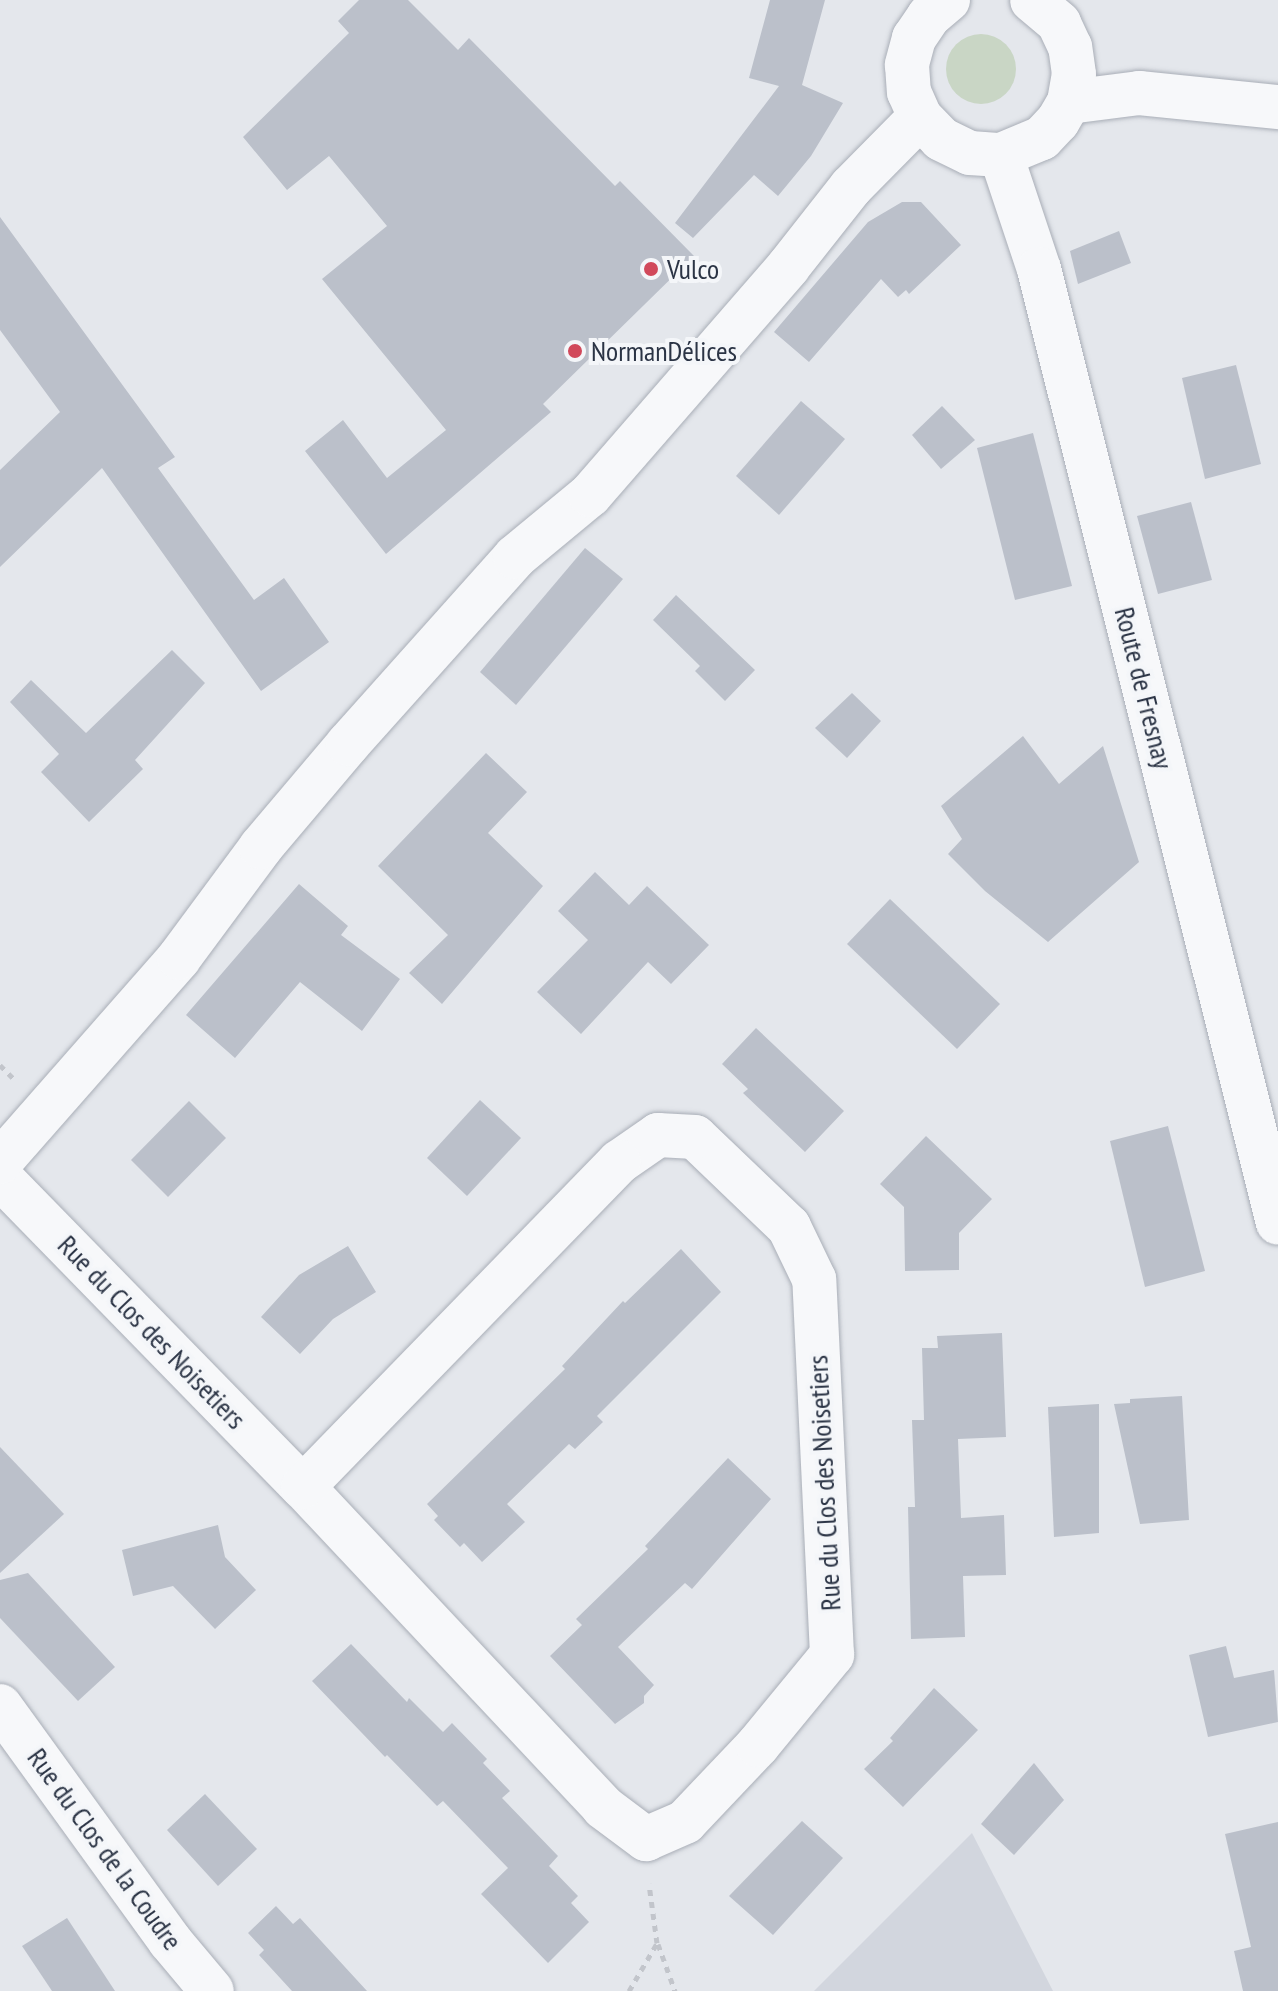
<!DOCTYPE html>
<meta charset="utf-8">
<style>
body{margin:0}
#map{position:relative;width:1278px;height:1991px;overflow:hidden;background:#e4e7ec;font-family:"PT Sans Narrow",sans-serif}
div>[style]{position:absolute}
.built>*{inset:0;background:#d2d6de}
.green>*{inset:0;background:#c9d6c5}
.round{border-radius:50%}
.building>*{inset:0;background:#bbc0ca}
.path>*{height:5px;margin-top:-2.5px;transform-origin:0;background:repeating-linear-gradient(90deg,#c2c5cb 0 6px,transparent 0 12px)}
.roads{filter:drop-shadow(0 0 2px #a9aeb7) drop-shadow(0 0 2px #a9aeb7)}
.minor>*{height:44px;margin:-22px;padding:0 22px;transform-origin:22px;border-radius:22px;background:#f7f8fa}
.tertiary>*{height:44px;margin:-22px;padding:0 22px;transform-origin:22px;border-radius:22px;background:#f7f8fa}
.dots>*{width:22px;height:22px;translate:-50% -50%;box-sizing:border-box;border:4px solid #f4f6f9;border-radius:50%}
span{translate:-50% -50%;white-space:nowrap;text-align:center;line-height:1.15;-webkit-text-stroke:8px #f4f6f9;paint-order:stroke}
.poi-label{font-size:28px;color:#2b3445}
.left{translate:0 -50%;text-align:left}
.street-label{font-size:28px;color:#2b3445}
</style>
<div id="map">
<div class="built">
<div style="clip-path:polygon(972px 1833px,1053px 1991px,814px 1991px)"></div>
</div>
<div class="green">
<div class="round" style="left:946px;top:34px;width:70px;height:70px"></div>
</div>
<div class="building">
<div style="clip-path:polygon(359px 0,408px 0,458px 50px,469px 38px,615px 186px,620px 181px,694px 256px,543px 404px,551px 412px,386px 554px,305px 451px,343px 420px,387px 478px,446px 430px,322px 279px,387px 226px,329px 156px,287px 190px,243px 137px,349px 33px,338px 21px)"></div>
<div style="clip-path:polygon(770px 0,825px 0,802px 85px,843px 103px,811px 156px,778px 196px,754px 175px,693px 238px,675px 223px,779px 86px,749px 78px)"></div>
<div style="clip-path:polygon(902px 202px,921px 202px,961px 245px,909px 294px,906px 290px,898px 297px,881px 279px,809px 362px,774px 332px,868px 222px)"></div>
<div style="clip-path:polygon(0 217px,175px 457px,158px 468px,254px 600px,284px 578px,329px 642px,261px 691px,102px 468px,0 567px,0 470px,60px 412px,0 330px)"></div>
<div style="clip-path:polygon(1119px 231px,1131px 263px,1078px 284px,1070px 251px)"></div>
<div style="clip-path:polygon(1236px 365px,1261px 464px,1205px 479px,1182px 378px)"></div>
<div style="clip-path:polygon(801px 401px,845px 439px,779px 515px,736px 476px)"></div>
<div style="clip-path:polygon(942px 406px,975px 440px,941px 469px,912px 435px)"></div>
<div style="clip-path:polygon(1033px 433px,1072px 586px,1015px 600px,977px 448px)"></div>
<div style="clip-path:polygon(1191px 502px,1212px 580px,1158px 594px,1137px 516px)"></div>
<div style="clip-path:polygon(585px 548px,623px 579px,516px 705px,480px 672px)"></div>
<div style="clip-path:polygon(676px 595px,755px 670px,725px 701px,695px 671px,700px 666px,653px 620px)"></div>
<div style="clip-path:polygon(172px 650px,205px 683px,135px 760px,143px 769px,89px 822px,41px 772px,59px 754px,10px 702px,31px 680px,86px 733px)"></div>
<div style="clip-path:polygon(852px 693px,881px 721px,847px 758px,815px 728px)"></div>
<div style="clip-path:polygon(1023px 736px,1059px 784px,1103px 746px,1139px 862px,1048px 942px,985px 891px,948px 854px,962px 839px,941px 806px)"></div>
<div style="clip-path:polygon(486px 753px,527px 792px,488px 833px,543px 886px,442px 1004px,409px 973px,448px 935px,378px 866px)"></div>
<div style="clip-path:polygon(595px 872px,629px 905px,647px 886px,709px 945px,671px 984px,648px 962px,581px 1034px,537px 992px,588px 940px,558px 911px)"></div>
<div style="clip-path:polygon(299px 884px,348px 926px,341px 935px,400px 979px,362px 1031px,300px 982px,235px 1058px,186px 1015px)"></div>
<div style="clip-path:polygon(890px 899px,1000px 1004px,957px 1049px,847px 944px)"></div>
<div style="clip-path:polygon(756px 1028px,844px 1111px,805px 1152px,743px 1093px,748px 1089px,722px 1064px)"></div>
<div style="clip-path:polygon(480px 1100px,521px 1138px,467px 1196px,427px 1158px)"></div>
<div style="clip-path:polygon(189px 1101px,226px 1138px,168px 1197px,131px 1160px)"></div>
<div style="clip-path:polygon(1168px 1126px,1205px 1271px,1145px 1287px,1110px 1141px)"></div>
<div style="clip-path:polygon(926px 1136px,992px 1199px,959px 1233px,959px 1270px,905px 1271px,904px 1207px,880px 1184px)"></div>
<div style="clip-path:polygon(348px 1246px,376px 1292px,333px 1319px,300px 1354px,261px 1317px,299px 1275px)"></div>
<div style="clip-path:polygon(681px 1249px,721px 1292px,597px 1416px,603px 1422px,575px 1449px,569px 1444px,507px 1504px,525px 1522px,482px 1562px,464px 1543px,460px 1547px,434px 1520px,438px 1516px,427px 1504px,565px 1369px,562px 1366px,623px 1301px,625px 1303px)"></div>
<div style="clip-path:polygon(1002px 1333px,1006px 1437px,958px 1439px,961px 1518px,1004px 1515px,1006px 1575px,963px 1576px,965px 1637px,911px 1639px,908px 1507px,915px 1507px,912px 1420px,924px 1420px,922px 1348px,938px 1348px,937px 1336px)"></div>
<div style="clip-path:polygon(1182px 1396px,1189px 1520px,1140px 1524px,1114px 1404px,1130px 1403px,1130px 1399px)"></div>
<div style="clip-path:polygon(1099px 1404px,1099px 1533px,1054px 1537px,1048px 1407px)"></div>
<div style="clip-path:polygon(0 1447px,64px 1514px,0 1573px)"></div>
<div style="clip-path:polygon(728px 1458px,771px 1499px,692px 1589px,685px 1583px,618px 1647px,654px 1685px,644px 1696px,644px 1703px,615px 1724px,550px 1656px,582px 1625px,576px 1619px,648px 1549px,645px 1546px)"></div>
<div style="clip-path:polygon(218px 1525px,225px 1557px,256px 1590px,215px 1629px,173px 1586px,133px 1596px,122px 1550px)"></div>
<div style="clip-path:polygon(28px 1573px,115px 1667px,78px 1701px,0 1618px,0 1580px)"></div>
<div style="clip-path:polygon(351px 1644px,407px 1702px,409px 1698px,443px 1732px,452px 1723px,487px 1759px,483px 1763px,510px 1791px,502px 1798px,558px 1856px,549px 1866px,578px 1896px,571px 1903px,589px 1922px,548px 1963px,481px 1894px,508px 1868px,443px 1801px,437px 1806px,387px 1755px,385px 1757px,312px 1681px)"></div>
<div style="clip-path:polygon(1226px 1646px,1234px 1678px,1274px 1670px,1278px 1722px,1208px 1737px,1189px 1655px)"></div>
<div style="clip-path:polygon(934px 1688px,978px 1730px,903px 1807px,864px 1769px,893px 1741px,890px 1738px)"></div>
<div style="clip-path:polygon(1034px 1763px,1064px 1800px,1014px 1855px,981px 1824px)"></div>
<div style="clip-path:polygon(205px 1794px,257px 1849px,218px 1886px,167px 1830px)"></div>
<div style="clip-path:polygon(802px 1821px,843px 1858px,773px 1935px,729px 1896px)"></div>
<div style="clip-path:polygon(1278px 1822px,1278px 1991px,1243px 1991px,1234px 1951px,1251px 1947px,1225px 1834px)"></div>
<div style="clip-path:polygon(276px 1906px,293px 1924px,300px 1918px,367px 1991px,292px 1991px,259px 1955px,264px 1950px,248px 1933px)"></div>
<div style="clip-path:polygon(67px 1918px,115px 1991px,52px 1991px,22px 1946px)"></div>
</div>
<div class="path">
<div style="left:0;top:1065px;width:18px;rotate:45deg"></div>
<div style="left:658px;top:1944px;width:50px;rotate:70.1deg"></div>
<div style="left:629px;top:1991px;width:56px;rotate:-59.7deg"></div>
<div style="left:657px;top:1943px;width:60px;rotate:-97.7deg"></div>
</div>
<div class="roads">
<div class="minor">
<div style="left:1069px;top:102px;width:71px;rotate:-7.3deg"></div>
<div style="left:1139px;top:93px;width:140px;rotate:5.8deg"></div>
<div style="left:0;top:1177px;width:433px;rotate:45.7deg"></div>
<div style="left:303px;top:1487px;width:439px;rotate:46.8deg"></div>
<div style="left:603px;top:1807px;width:54px;rotate:36.7deg"></div>
<div style="left:646px;top:1839px;width:43px;rotate:-23.6deg"></div>
<div style="left:685px;top:1822px;width:106px;rotate:-46.5deg"></div>
<div style="left:758px;top:1745px;width:117px;rotate:-50.6deg"></div>
<div style="left:832px;top:1655px;width:376px;rotate:-92.7deg"></div>
<div style="left:814px;top:1279px;width:58px;rotate:-115.7deg"></div>
<div style="left:789px;top:1227px;width:130px;rotate:-136.2deg"></div>
<div style="left:695px;top:1137px;width:37px;rotate:-177deg"></div>
<div style="left:658px;top:1135px;width:47px;rotate:145.3deg"></div>
<div style="left:619px;top:1162px;width:453px;rotate:134.2deg"></div>
<div style="left:0;top:1706px;width:290px;rotate:54.1deg"></div>
<div style="left:170px;top:1941px;width:65px;rotate:50deg"></div>
</div>
<div class="tertiary">
<div style="left:948px;top:0;width:25px;rotate:140deg"></div>
<div style="left:929px;top:16px;width:27px;rotate:124deg"></div>
<div style="left:914px;top:38px;width:28px;rotate:105deg"></div>
<div style="left:907px;top:65px;width:27px;rotate:86deg"></div>
<div style="left:909px;top:92px;width:27px;rotate:66deg"></div>
<div style="left:920px;top:117px;width:30px;rotate:46deg"></div>
<div style="left:941px;top:139px;width:32px;rotate:26deg"></div>
<div style="left:970px;top:153px;width:31px;rotate:4deg"></div>
<div style="left:1001px;top:155px;width:44px;rotate:-22.5deg"></div>
<div style="left:1042px;top:138px;width:23px;rotate:-47deg"></div>
<div style="left:1058px;top:121px;width:22px;rotate:-60deg"></div>
<div style="left:1069px;top:102px;width:28px;rotate:-80deg"></div>
<div style="left:1074px;top:74px;width:27px;rotate:-98deg"></div>
<div style="left:1070px;top:47px;width:26px;rotate:-115deg"></div>
<div style="left:1059px;top:23px;width:35px;rotate:-140deg"></div>
<div style="left:1001px;top:155px;width:120px;rotate:71.6deg"></div>
<div style="left:1039px;top:269px;width:983px;rotate:75.94deg"></div>
<div style="left:0;top:1162px;width:271px;rotate:-48.7deg"></div>
<div style="left:179px;top:958px;width:138px;rotate:-53.5deg"></div>
<div style="left:261px;top:847px;width:135px;rotate:-49.8deg"></div>
<div style="left:348px;top:744px;width:251px;rotate:-48.2deg"></div>
<div style="left:515px;top:557px;width:97px;rotate:-39.6deg"></div>
<div style="left:590px;top:495px;width:302px;rotate:-49deg"></div>
<div style="left:788px;top:267px;width:102px;rotate:-51.8deg"></div>
<div style="left:851px;top:187px;width:98px;rotate:-45.4deg"></div>
</div>
</div>
<div class="dots">
<div style="left:651px;top:269px;background:#d1495b"></div>
<div style="left:575px;top:351px;background:#d1495b"></div>
</div>
<div class="poi-label">
<span class="left" style="left:667px;top:269px">Vulco</span>
<span class="left" style="left:591px;top:351px">NormanDélices</span>
</div>
<div class="street-label">
<span style="left:1144px;top:688px;rotate:76deg">Route de Fresnay</span>
<span style="left:152px;top:1332px;rotate:46deg">Rue du Clos des Noisetiers</span>
<span style="left:824px;top:1483px;rotate:-93deg">Rue du Clos des Noisetiers</span>
<span style="left:105px;top:1849px;rotate:54deg">Rue du Clos de la Coudre</span>
</div>
</div>
